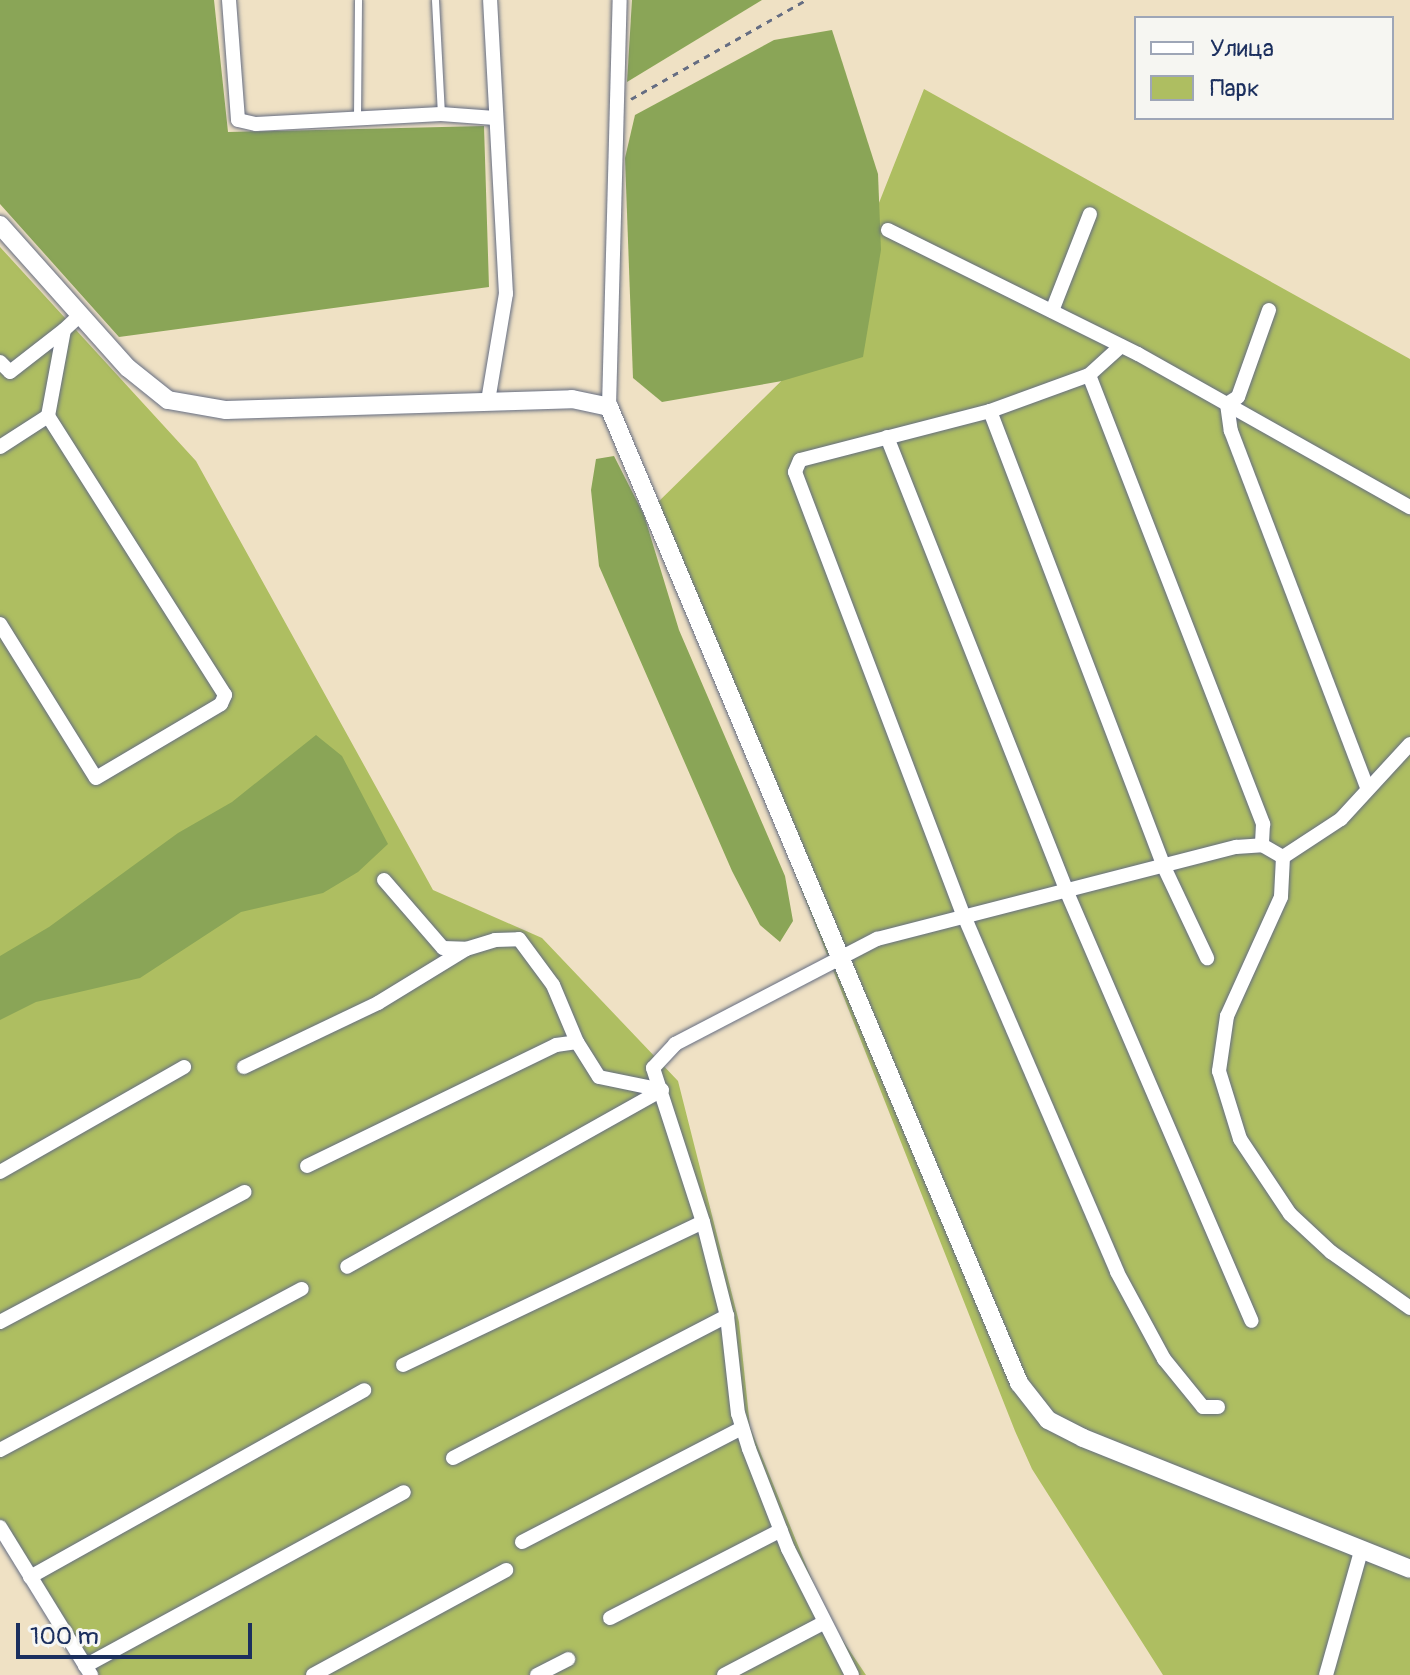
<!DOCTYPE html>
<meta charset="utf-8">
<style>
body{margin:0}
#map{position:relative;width:1410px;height:1675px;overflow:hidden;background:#efe1c4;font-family:Pangolin,sans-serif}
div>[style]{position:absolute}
.green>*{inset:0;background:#aebe61}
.forest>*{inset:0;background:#8aa557}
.path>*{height:3px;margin-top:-1.5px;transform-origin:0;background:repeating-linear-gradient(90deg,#656d82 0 6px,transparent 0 12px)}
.roads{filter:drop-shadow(0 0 2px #656d82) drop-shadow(0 0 2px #656d82)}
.service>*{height:7px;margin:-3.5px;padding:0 3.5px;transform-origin:3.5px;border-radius:3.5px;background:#fff}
.minor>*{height:14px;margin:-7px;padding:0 7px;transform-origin:7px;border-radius:7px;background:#fff}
.tertiary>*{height:18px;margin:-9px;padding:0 9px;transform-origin:9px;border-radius:9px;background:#fff}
span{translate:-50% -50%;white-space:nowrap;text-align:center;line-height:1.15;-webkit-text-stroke:6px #f6f6f2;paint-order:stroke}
.legend{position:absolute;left:1134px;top:16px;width:260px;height:104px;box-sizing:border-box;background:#f6f6f2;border:2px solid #9ea6b7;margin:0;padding:10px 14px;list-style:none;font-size:24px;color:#1b2f5e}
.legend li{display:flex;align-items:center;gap:16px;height:40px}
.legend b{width:40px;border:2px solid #9ea6b7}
.scale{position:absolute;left:16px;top:1623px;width:236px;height:36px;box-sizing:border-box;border:4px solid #1b2f5e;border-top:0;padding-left:10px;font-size:24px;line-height:28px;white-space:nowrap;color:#1b2f5e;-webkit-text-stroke:6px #f6f6f2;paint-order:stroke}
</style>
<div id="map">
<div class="green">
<div style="clip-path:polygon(924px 89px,1410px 359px,1410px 1675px,1163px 1675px,1032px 1469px,1015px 1431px,651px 509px,826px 337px)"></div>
<div style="clip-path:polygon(0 247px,196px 461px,433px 890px,542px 938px,678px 1081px,739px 1322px,750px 1427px,827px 1617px,866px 1675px,86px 1675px,0 1529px)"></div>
</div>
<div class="forest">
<div style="clip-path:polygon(0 0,214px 0,228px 132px,484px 126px,489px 287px,119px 337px,0 204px)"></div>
<div style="clip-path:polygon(632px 0,762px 0,627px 82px)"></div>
<div style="clip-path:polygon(832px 30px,878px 174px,881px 250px,863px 357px,782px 381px,662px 402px,633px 378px,625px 158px,635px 115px,774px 40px)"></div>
<div style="clip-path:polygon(614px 456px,644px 515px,679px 630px,785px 876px,793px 921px,780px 942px,760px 925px,732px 871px,599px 566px,591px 490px,596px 459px)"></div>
<div style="clip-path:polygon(316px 735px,342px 756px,388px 844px,358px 872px,323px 893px,241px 912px,140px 978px,36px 1002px,0 1020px,0 956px,49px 927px,178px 833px,232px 802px)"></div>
</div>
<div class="path">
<div style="left:631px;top:99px;width:201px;rotate:-29.5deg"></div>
</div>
<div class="roads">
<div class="service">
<div style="left:435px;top:0;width:114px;rotate:87deg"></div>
<div style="left:357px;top:117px;width:117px;rotate:-89.5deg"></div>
</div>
<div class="minor">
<div style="left:229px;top:0;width:120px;rotate:85.7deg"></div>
<div style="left:238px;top:120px;width:18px;rotate:13deg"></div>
<div style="left:256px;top:124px;width:185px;rotate:-3.1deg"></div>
<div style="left:441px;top:114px;width:54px;rotate:4.2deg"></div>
<div style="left:888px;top:230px;width:279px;rotate:26.4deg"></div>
<div style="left:1138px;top:354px;width:312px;rotate:29.4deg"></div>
<div style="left:1269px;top:310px;width:92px;rotate:109.6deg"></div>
<div style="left:1238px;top:397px;width:13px;rotate:148deg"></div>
<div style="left:1227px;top:404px;width:27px;rotate:82deg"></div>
<div style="left:1231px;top:431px;width:382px;rotate:69.1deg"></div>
<div style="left:1052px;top:311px;width:104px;rotate:-68.6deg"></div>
<div style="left:1121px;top:346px;width:43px;rotate:137.8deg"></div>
<div style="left:1089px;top:375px;width:105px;rotate:160deg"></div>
<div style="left:990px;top:411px;width:196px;rotate:165.5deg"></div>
<div style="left:800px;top:460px;width:13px;rotate:113deg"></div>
<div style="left:795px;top:472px;width:475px;rotate:69.2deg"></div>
<div style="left:964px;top:916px;width:387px;rotate:66.7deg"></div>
<div style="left:1117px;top:1272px;width:99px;rotate:61.6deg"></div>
<div style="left:1164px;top:1359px;width:62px;rotate:50.9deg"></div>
<div style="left:1203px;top:1407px;width:15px"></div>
<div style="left:0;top:362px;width:14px;rotate:45deg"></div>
<div style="left:10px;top:372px;width:68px;rotate:-37.9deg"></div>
<div style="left:1089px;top:375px;width:482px;rotate:68.8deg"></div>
<div style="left:1263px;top:824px;width:21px;rotate:93deg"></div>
<div style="left:488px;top:401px;width:109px;rotate:-80.5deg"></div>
<div style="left:506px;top:294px;width:294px;rotate:-93.1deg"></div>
<div style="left:609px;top:407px;width:407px;rotate:-88.5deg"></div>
<div style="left:990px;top:411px;width:488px;rotate:69.1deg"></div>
<div style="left:1164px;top:867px;width:101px;rotate:64.7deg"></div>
<div style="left:887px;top:437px;width:487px;rotate:68.4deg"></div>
<div style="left:1066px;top:890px;width:469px;rotate:66.7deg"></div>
<div style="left:0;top:447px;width:57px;rotate:-32.9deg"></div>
<div style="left:48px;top:416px;width:87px;rotate:-79.5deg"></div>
<div style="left:64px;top:330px;width:23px;rotate:-43deg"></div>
<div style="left:0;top:624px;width:181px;rotate:58.1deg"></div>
<div style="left:96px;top:778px;width:145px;rotate:-30.6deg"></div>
<div style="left:221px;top:704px;width:10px;rotate:-66deg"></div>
<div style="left:225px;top:695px;width:330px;rotate:-122.4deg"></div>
<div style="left:1410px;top:744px;width:102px;rotate:132.6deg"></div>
<div style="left:1341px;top:819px;width:69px;rotate:146.8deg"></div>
<div style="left:1283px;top:857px;width:40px;rotate:92.9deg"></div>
<div style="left:1281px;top:897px;width:131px;rotate:114.4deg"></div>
<div style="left:1227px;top:1016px;width:56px;rotate:98.3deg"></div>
<div style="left:1219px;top:1071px;width:71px;rotate:72.8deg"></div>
<div style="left:1240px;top:1139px;width:90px;rotate:56.3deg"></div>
<div style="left:1290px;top:1214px;width:56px;rotate:42.8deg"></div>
<div style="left:1331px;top:1252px;width:97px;rotate:35.3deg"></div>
<div style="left:384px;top:880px;width:90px;rotate:49.1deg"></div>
<div style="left:443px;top:948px;width:23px;rotate:2deg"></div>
<div style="left:244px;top:1067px;width:148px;rotate:-25.5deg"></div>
<div style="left:378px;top:1003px;width:103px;rotate:-31.5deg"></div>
<div style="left:466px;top:949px;width:30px;rotate:-17deg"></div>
<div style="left:495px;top:940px;width:24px;rotate:-2deg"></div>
<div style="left:519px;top:939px;width:57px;rotate:53.5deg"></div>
<div style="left:553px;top:985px;width:62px;rotate:67.2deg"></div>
<div style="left:577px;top:1042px;width:41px;rotate:57.8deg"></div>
<div style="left:599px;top:1077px;width:64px;rotate:11.7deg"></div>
<div style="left:662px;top:1090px;width:361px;rotate:150.7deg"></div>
<div style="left:307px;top:1166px;width:277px;rotate:-25.9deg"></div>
<div style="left:556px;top:1045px;width:21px;rotate:-8deg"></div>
<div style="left:0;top:1172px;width:212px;rotate:-29.7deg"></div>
<div style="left:0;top:1322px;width:277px;rotate:-28deg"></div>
<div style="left:403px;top:1365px;width:332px;rotate:-25.5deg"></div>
<div style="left:0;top:1450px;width:342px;rotate:-28.1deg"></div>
<div style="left:453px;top:1458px;width:309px;rotate:-27.4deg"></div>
<div style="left:0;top:1527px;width:174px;rotate:58.4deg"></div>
<div style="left:522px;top:1542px;width:248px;rotate:-27.4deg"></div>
<div style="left:30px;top:1577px;width:383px;rotate:-29.2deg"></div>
<div style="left:610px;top:1618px;width:192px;rotate:-27.2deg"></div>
<div style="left:85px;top:1666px;width:363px;rotate:-28.6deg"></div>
<div style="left:313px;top:1675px;width:220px;rotate:-28.5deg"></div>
<div style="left:537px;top:1675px;width:35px;rotate:-27deg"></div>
<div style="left:724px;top:1675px;width:112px;rotate:-27.7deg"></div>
<div style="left:852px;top:1675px;width:141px;rotate:-116.9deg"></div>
<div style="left:788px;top:1549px;width:107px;rotate:-111.3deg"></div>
<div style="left:749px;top:1449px;width:37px;rotate:-107deg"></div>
<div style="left:738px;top:1414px;width:99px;rotate:-96.4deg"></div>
<div style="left:727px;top:1316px;width:97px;rotate:-104.3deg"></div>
<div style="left:703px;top:1222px;width:162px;rotate:-108deg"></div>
<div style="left:653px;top:1068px;width:33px;rotate:-47deg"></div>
<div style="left:675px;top:1044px;width:228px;rotate:-27.5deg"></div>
<div style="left:877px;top:939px;width:371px;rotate:-14.4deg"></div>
<div style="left:1236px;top:847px;width:26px;rotate:-4deg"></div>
<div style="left:1262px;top:845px;width:24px;rotate:30deg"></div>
<div style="left:1326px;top:1675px;width:129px;rotate:-74.2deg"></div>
</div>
<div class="tertiary">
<div style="left:0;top:225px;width:192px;rotate:48.2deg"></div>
<div style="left:128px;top:368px;width:51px;rotate:38.7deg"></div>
<div style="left:168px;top:400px;width:59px;rotate:9.8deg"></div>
<div style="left:226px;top:410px;width:346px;rotate:-1.8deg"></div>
<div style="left:572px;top:399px;width:38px;rotate:12deg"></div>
<div style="left:609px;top:407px;width:1059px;rotate:67.21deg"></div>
<div style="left:1019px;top:1383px;width:47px;rotate:51.9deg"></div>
<div style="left:1048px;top:1420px;width:39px;rotate:27deg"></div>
<div style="left:1083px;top:1438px;width:352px;rotate:21.8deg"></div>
</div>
</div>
<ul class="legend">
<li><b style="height:10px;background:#fff"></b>Улица</li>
<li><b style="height:22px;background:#aebe61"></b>Парк</li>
</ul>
<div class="scale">100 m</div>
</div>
